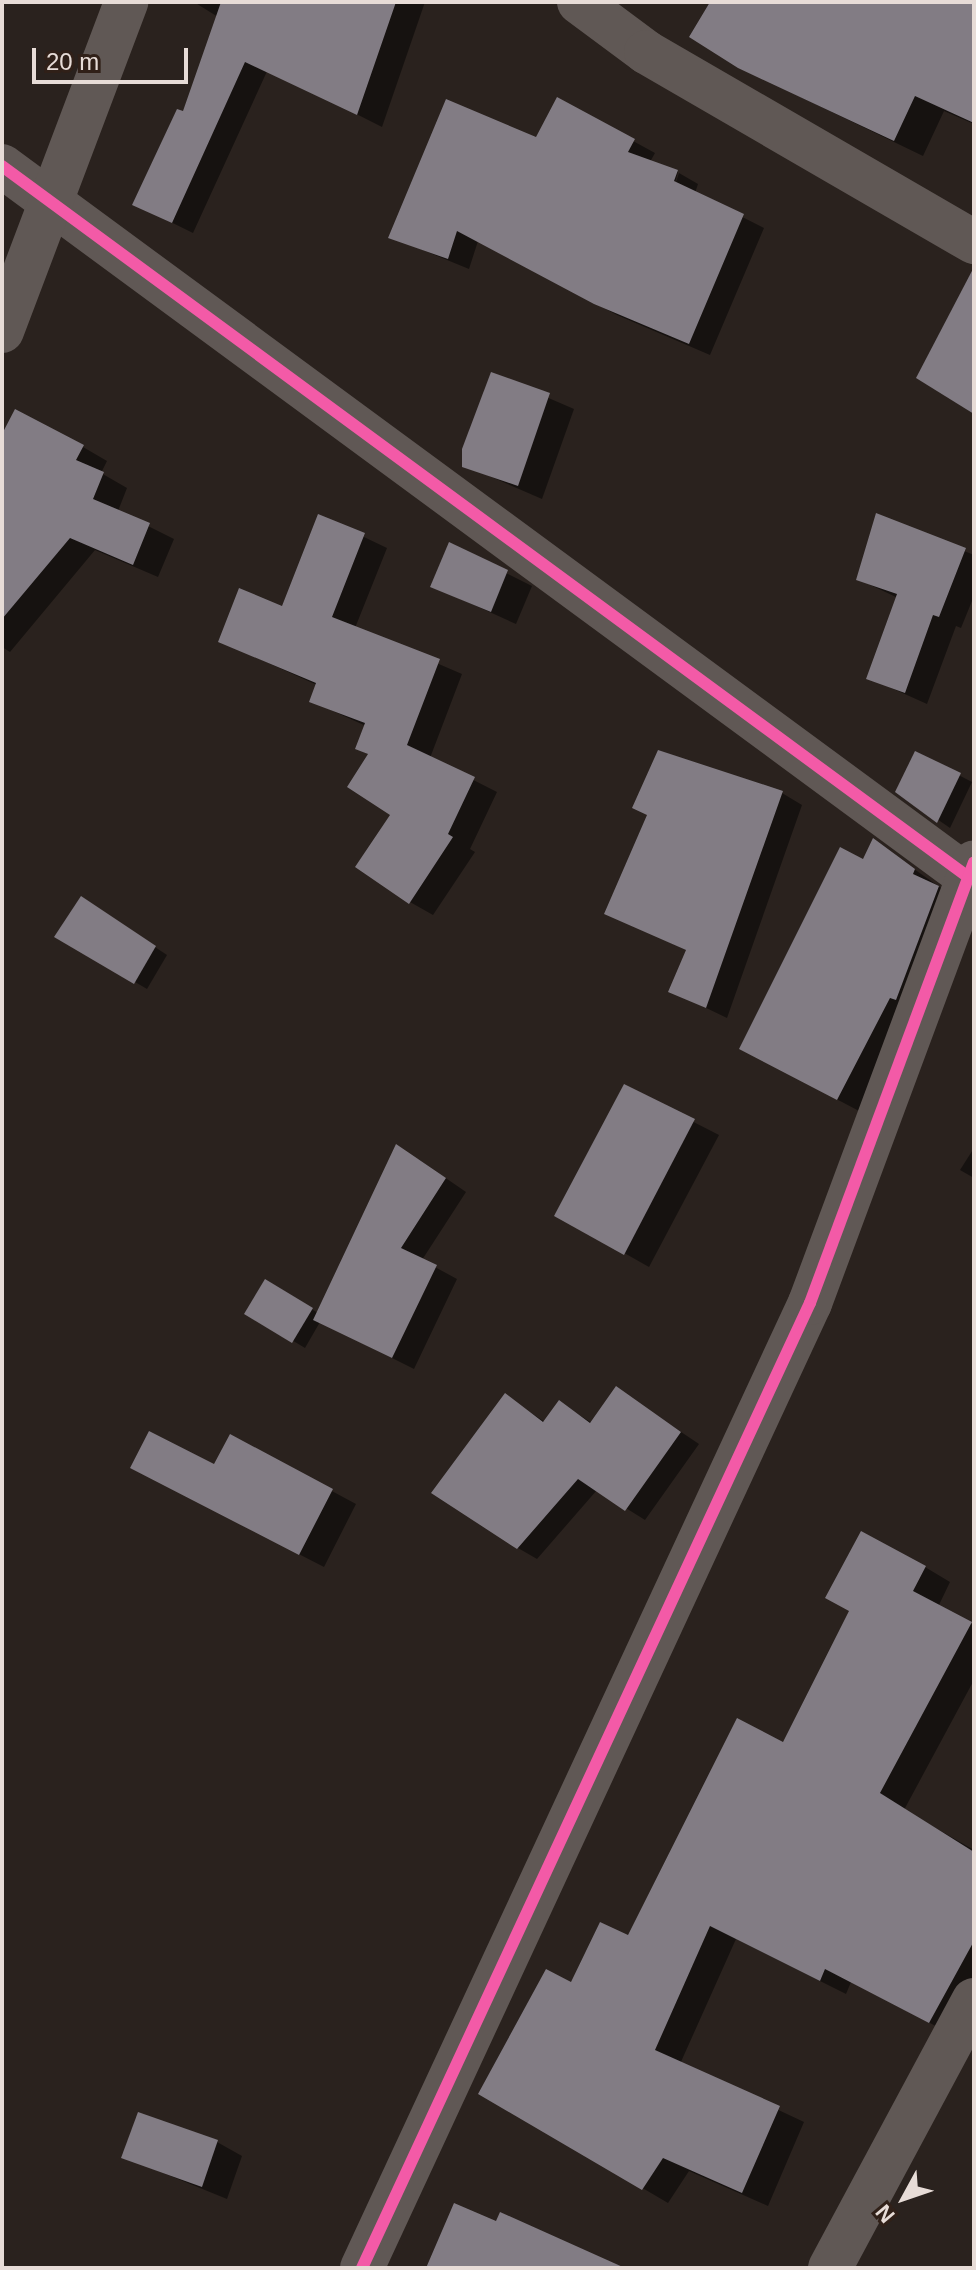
<!DOCTYPE html>
<style>
body{margin:0}
#map{position:relative;width:976px;height:2270px;overflow:hidden;background:#2a221e;font-family:Arial,sans-serif}
div>[style]{position:absolute}
.shadow>*{inset:0;background:#0007}
.building>*{inset:0;background:#827c84}
.street>*{height:44px;margin:-22px;padding:0 22px;transform-origin:22px;border-radius:22px;background:#605855}
.cycleway>*{height:12px;margin:-6px;padding:0 6px;transform-origin:6px;border-radius:6px;background:#f35aa7}
span{translate:-50% -50%;white-space:nowrap;text-align:center;line-height:1.15;-webkit-text-stroke:8px #302018;paint-order:stroke}
.frame{position:absolute;inset:0;border:4px solid #e7dcd7;pointer-events:none}
.north{position:absolute;left:864px;top:2158px;width:80px;height:80px;-webkit-text-stroke:6px #302018;paint-order:stroke;rotate:230deg;font-size:22px;font-weight:700;line-height:32px;text-align:center;color:#e7dcd7}
.north::after{content:'';display:block;margin:auto;width:28px;height:36px;background:#e7dcd7;clip-path:polygon(50% 0,100% 100%,50% 72%,0 100%)}
.scale{position:absolute;left:32px;top:48px;width:156px;height:36px;box-sizing:border-box;border:4px solid #e7dcd7;border-top:0;padding-left:10px;font-size:24px;line-height:28px;white-space:nowrap;color:#e7dcd7;-webkit-text-stroke:6px #302018;paint-order:stroke}
</style>
<div id="map">
<div class="shadow">
<div style="clip-path:polygon(194px 2px,289px 2px,269px 67px,193px 233px,134px 204px,184px 114px,218px 17px)"></div>
<div style="clip-path:polygon(338px 2px,425px 2px,382px 127px,303px 87px)"></div>
<div style="clip-path:polygon(710px 2px,974px 2px,974px 124px,944px 111px,923px 156px,739px 67px)"></div>
<div style="clip-path:polygon(558px 100px,655px 153px,650px 162px,678px 172px,673px 191px,679px 173px,698px 184px,695px 193px,764px 228px,710px 355px,617px 315px,478px 241px,469px 269px,391px 237px,537px 139px)"></div>
<div style="clip-path:polygon(493px 374px,574px 409px,542px 499px,464px 465px)"></div>
<div style="clip-path:polygon(2px 438px,83px 447px,107px 461px,101px 473px,127px 488px,118px 511px,174px 539px,158px 577px,95px 550px,10px 652px,2px 647px)"></div>
<div style="clip-path:polygon(320px 516px,387px 548px,355px 628px,462px 674px,430px 758px,497px 792px,470px 849px,475px 852px,433px 915px,410px 902px,393px 814px,370px 755px,358px 749px,366px 726px,311px 701px,317px 685px,220px 641px,283px 609px)"></div>
<div style="clip-path:polygon(878px 516px,974px 555px,974px 596px,961px 628px,956px 626px,927px 704px,869px 678px,898px 598px,858px 579px)"></div>
<div style="clip-path:polygon(450px 545px,532px 586px,516px 624px,432px 586px)"></div>
<div style="clip-path:polygon(916px 753px,972px 782px,950px 828px,898px 792px)"></div>
<div style="clip-path:polygon(782px 793px,802px 805px,727px 1018px,671px 991px,688px 951px,607px 913px)"></div>
<div style="clip-path:polygon(874px 841px,961px 902px,861px 1112px,764px 1061px)"></div>
<div style="clip-path:polygon(93px 906px,167px 955px,147px 989px,57px 936px)"></div>
<div style="clip-path:polygon(625px 1087px,719px 1135px,649px 1267px,557px 1215px)"></div>
<div style="clip-path:polygon(974px 1148px,974px 1178px,960px 1170px)"></div>
<div style="clip-path:polygon(418px 1159px,466px 1192px,422px 1260px,457px 1279px,414px 1369px,320px 1322px,305px 1348px,247px 1313px,265px 1281px,318px 1313px)"></div>
<div style="clip-path:polygon(617px 1389px,699px 1444px,645px 1520px,597px 1490px,537px 1559px,518px 1548px,505px 1396px,545px 1422px,560px 1403px,592px 1423px)"></div>
<div style="clip-path:polygon(231px 1437px,356px 1504px,324px 1567px,157px 1481px,215px 1467px)"></div>
<div style="clip-path:polygon(925px 1567px,950px 1582px,938px 1607px,974px 1625px,974px 1680px,904px 1810px,974px 1850px,974px 1997px,955px 2036px,851px 1982px,846px 1994px,736px 1939px,680px 2064px,804px 2122px,768px 2206px,689px 2171px,668px 2203px,481px 2093px,572px 1985px,629px 1938px)"></div>
<div style="clip-path:polygon(217px 2142px,242px 2156px,227px 2199px,124px 2157px)"></div>
</div>
<div class="building">
<div style="clip-path:polygon(221px 2px,396px 2px,357px 115px,245px 62px,172px 223px,132px 205px,177px 109px,183px 111px)"></div>
<div style="clip-path:polygon(710px 2px,974px 2px,974px 123px,915px 96px,894px 141px,738px 68px,689px 37px)"></div>
<div style="clip-path:polygon(557px 97px,635px 139px,628px 152px,678px 170px,674px 181px,744px 214px,689px 344px,594px 304px,457px 231px,448px 259px,388px 238px,446px 99px,536px 137px)"></div>
<div style="clip-path:polygon(974px 267px,974px 414px,916px 378px)"></div>
<div style="clip-path:polygon(491px 372px,550px 393px,518px 486px,462px 467px,462px 449px)"></div>
<div style="clip-path:polygon(15px 409px,84px 445px,76px 460px,104px 472px,93px 499px,150px 523px,133px 565px,70px 538px,2px 619px,2px 434px)"></div>
<div style="clip-path:polygon(876px 513px,966px 548px,939px 617px,933px 615px,905px 693px,866px 679px,897px 594px,856px 580px)"></div>
<div style="clip-path:polygon(318px 514px,365px 533px,332px 617px,440px 659px,407px 745px,475px 777px,448px 834px,453px 837px,409px 904px,355px 867px,390px 815px,347px 787px,368px 754px,355px 749px,365px 723px,309px 702px,316px 683px,218px 642px,239px 588px,282px 606px)"></div>
<div style="clip-path:polygon(449px 542px,508px 570px,491px 612px,430px 587px)"></div>
<div style="clip-path:polygon(658px 750px,783px 791px,706px 1008px,668px 992px,686px 950px,604px 914px,647px 815px,632px 808px)"></div>
<div style="clip-path:polygon(915px 751px,961px 773px,937px 823px,895px 792px)"></div>
<div style="clip-path:polygon(873px 838px,915px 869px,913px 874px,939px 886px,896px 1000px,890px 998px,837px 1100px,739px 1049px,840px 847px,863px 859px)"></div>
<div style="clip-path:polygon(81px 896px,156px 946px,134px 984px,54px 937px)"></div>
<div style="clip-path:polygon(624px 1084px,695px 1119px,624px 1255px,554px 1216px)"></div>
<div style="clip-path:polygon(396px 1144px,446px 1178px,401px 1248px,437px 1265px,392px 1358px,313px 1320px)"></div>
<div style="clip-path:polygon(265px 1279px,313px 1308px,292px 1343px,244px 1314px)"></div>
<div style="clip-path:polygon(616px 1386px,681px 1432px,625px 1511px,578px 1479px,517px 1549px,431px 1493px,505px 1393px,543px 1422px,559px 1400px,590px 1423px)"></div>
<div style="clip-path:polygon(149px 1431px,214px 1464px,230px 1434px,333px 1489px,299px 1555px,130px 1468px)"></div>
<div style="clip-path:polygon(861px 1531px,926px 1566px,913px 1591px,972px 1622px,880px 1793px,974px 1852px,974px 1941px,929px 2023px,825px 1969px,820px 1981px,710px 1926px,655px 2050px,780px 2106px,742px 2193px,663px 2158px,642px 2190px,478px 2094px,546px 1969px,571px 1982px,600px 1922px,628px 1935px,737px 1718px,783px 1742px,849px 1611px,825px 1598px)"></div>
<div style="clip-path:polygon(138px 2112px,218px 2140px,202px 2187px,121px 2158px)"></div>
<div style="clip-path:polygon(454px 2203px,496px 2221px,500px 2212px,625px 2268px,426px 2268px)"></div>
</div>
<div class="street">
<div style="left:579px;top:2px;width:84px;rotate:36.7deg"></div>
<div style="left:646px;top:52px;width:379px;rotate:30.1deg"></div>
<div style="left:2px;top:166px;width:1199px;rotate:36.35deg"></div>
<div style="left:2px;top:331px;width:352px;rotate:-69.3deg"></div>
<div style="left:362px;top:2268px;width:1064px;rotate:-65.1deg"></div>
<div style="left:810px;top:1303px;width:470px;rotate:-69.6deg"></div>
<div style="left:830px;top:2268px;width:304px;rotate:-61.8deg"></div>
</div>
<div class="cycleway">
<div style="left:2px;top:166px;width:1199px;rotate:36.35deg"></div>
<div style="left:362px;top:2268px;width:1064px;rotate:-65.1deg"></div>
<div style="left:810px;top:1303px;width:470px;rotate:-69.6deg"></div>
</div>
<div class="frame"></div>
<div class="north">N</div>
<div class="scale">20 m</div>
</div>
